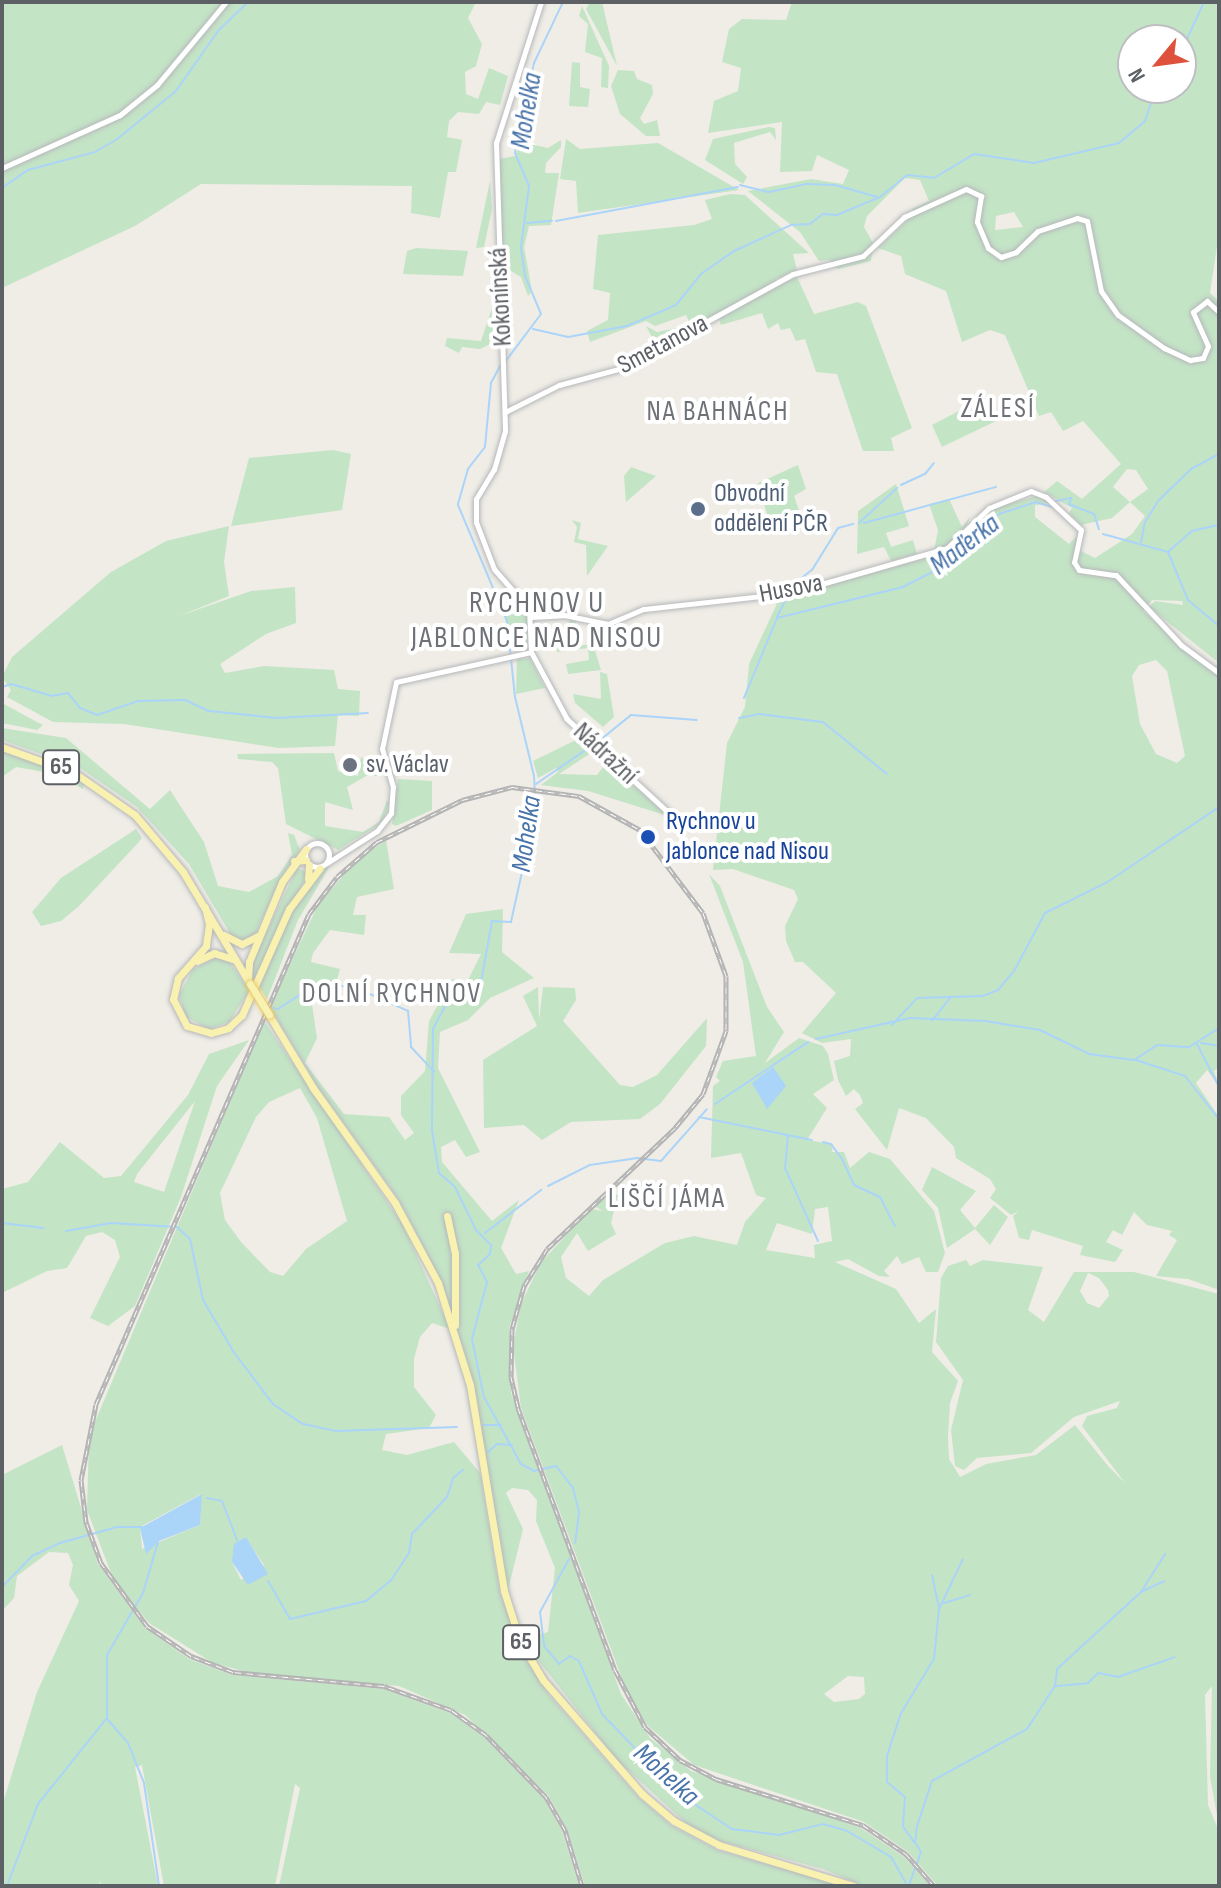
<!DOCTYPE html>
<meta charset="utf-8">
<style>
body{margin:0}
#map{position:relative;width:1221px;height:1888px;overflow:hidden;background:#efede6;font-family:"Sofia Sans Condensed",sans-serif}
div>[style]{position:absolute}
.green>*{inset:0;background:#c4e4c6}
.water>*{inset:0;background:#abd4f9}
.stream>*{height:2px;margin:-1px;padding:0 1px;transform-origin:1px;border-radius:1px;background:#abd4f9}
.roads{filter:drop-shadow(0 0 2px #b6b7bb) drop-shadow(0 0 2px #b6b7bb)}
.minor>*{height:5px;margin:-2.5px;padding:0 2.5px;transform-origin:2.5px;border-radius:2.5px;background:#fff}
.minor>.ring{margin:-2.5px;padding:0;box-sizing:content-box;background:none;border:5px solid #fff;border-radius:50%}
.major>*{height:7px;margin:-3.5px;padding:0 3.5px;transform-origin:3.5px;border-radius:3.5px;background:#f9f1b0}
.rail>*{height:5px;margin-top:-2.5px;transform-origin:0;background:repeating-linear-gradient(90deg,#fff 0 6px,#b4b4b5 0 12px);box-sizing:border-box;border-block:2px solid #b4b4b5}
.bridges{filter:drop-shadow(0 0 2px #e7c966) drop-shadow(0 0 2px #e7c966)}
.major-bridge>*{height:7px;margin:-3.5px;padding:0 3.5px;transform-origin:3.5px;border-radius:3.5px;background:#f9f1b0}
.dots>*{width:22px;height:22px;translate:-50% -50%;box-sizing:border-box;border:4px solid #fff;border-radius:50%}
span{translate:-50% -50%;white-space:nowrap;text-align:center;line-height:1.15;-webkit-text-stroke:8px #fff;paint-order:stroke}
.shield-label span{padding:2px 6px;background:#fff;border:2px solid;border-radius:6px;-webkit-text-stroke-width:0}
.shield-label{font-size:24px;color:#5d6065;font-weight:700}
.street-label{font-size:26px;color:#5d6065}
.service-label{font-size:26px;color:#4e5e75}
.left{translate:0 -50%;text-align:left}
.worship-label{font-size:26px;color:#5b616d}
.transit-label{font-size:26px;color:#164399}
.water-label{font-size:28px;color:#4974aa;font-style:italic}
.neighbourhood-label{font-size:28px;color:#6e7277;letter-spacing:2px}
.quarter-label{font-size:30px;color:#6e7277;letter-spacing:2px}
.frame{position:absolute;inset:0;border:4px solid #5d6065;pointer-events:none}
.north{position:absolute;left:1117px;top:24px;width:80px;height:80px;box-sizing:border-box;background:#fff;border:2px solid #bebfc1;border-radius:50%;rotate:241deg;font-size:22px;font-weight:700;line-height:32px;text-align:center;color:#5d6065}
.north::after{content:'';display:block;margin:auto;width:28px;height:36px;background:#dd513d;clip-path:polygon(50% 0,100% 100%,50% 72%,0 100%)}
</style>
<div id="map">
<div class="green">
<div style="clip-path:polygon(2px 2px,476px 2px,468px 18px,482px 44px,476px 66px,465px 72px,466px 94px,478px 99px,489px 68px,508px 76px,500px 105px,486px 102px,479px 114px,458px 112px,449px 121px,447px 137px,462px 140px,456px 172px,448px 172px,440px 218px,411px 213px,412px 186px,201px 184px,135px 226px,2px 288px)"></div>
<div style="clip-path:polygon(590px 2px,602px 2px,617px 66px,586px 9px)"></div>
<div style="clip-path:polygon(evenodd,792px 2px,1219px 2px,1219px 233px,1210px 293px,1219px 301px,1219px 663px,1149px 607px,1155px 601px,1183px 605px,1182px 601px,1152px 600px,1143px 611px,1219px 677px,1219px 1067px,1214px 1071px,1219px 1086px,1207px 1070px,1196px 1083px,1219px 1117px,1219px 1290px,1188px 1279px,1156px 1276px,1177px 1240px,1169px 1235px,1172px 1231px,1147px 1225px,1134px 1212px,1122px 1235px,1113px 1230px,1106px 1242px,1123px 1250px,1115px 1262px,1080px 1255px,1083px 1246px,1032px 1230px,1029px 1240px,1019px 1238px,1013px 1216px,1019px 1211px,1011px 1215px,990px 1198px,996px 1189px,990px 1179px,956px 1158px,954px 1147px,926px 1118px,899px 1108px,887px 1150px,855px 1109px,863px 1103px,860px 1095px,854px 1089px,846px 1096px,838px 1080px,834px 1061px,850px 1056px,851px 1039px,822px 1043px,802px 1033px,836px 993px,803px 962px,795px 962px,786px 941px,785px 926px,798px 899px,794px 890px,733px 869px,713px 870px,727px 743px,745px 707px,749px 664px,780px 597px,923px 559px,922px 555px,934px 551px,938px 530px,929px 504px,949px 499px,962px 527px,970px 517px,966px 528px,970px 530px,986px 519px,990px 509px,1040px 495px,1051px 503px,1035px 505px,1035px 517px,1069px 544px,1080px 533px,1075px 548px,1095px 558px,1132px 534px,1145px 516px,1130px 502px,1112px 518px,1081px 525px,1069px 513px,1072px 508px,1044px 492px,1057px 481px,1082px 499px,1121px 464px,1083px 421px,1063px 431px,1051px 412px,1039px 416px,1005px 335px,990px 330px,962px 342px,946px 291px,905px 274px,901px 256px,878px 248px,913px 215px,912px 209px,929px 201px,920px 180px,905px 178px,867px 216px,864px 227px,873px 243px,871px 261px,838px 269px,829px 260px,819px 261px,800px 232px,748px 191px,811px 179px,843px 184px,849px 170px,817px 155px,812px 171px,780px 172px,782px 122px,708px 133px,714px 101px,738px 91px,741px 68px,722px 62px,729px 29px,742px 19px,786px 20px,792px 2px,1133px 40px,1181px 40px,1181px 88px,1133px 88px,1133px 40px,792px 2px,1014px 212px,1023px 227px,995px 230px,996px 216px,1014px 212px,792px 2px,1127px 469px,1136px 470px,1148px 489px,1130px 502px,1113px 487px,1127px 469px,792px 2px,1156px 660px,1167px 671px,1185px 756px,1177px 763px,1156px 754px,1140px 724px,1132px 676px,1139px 665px,1156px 660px)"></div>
<div style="clip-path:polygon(582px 6px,609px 66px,608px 88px,601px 87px,602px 58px,585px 52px,588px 24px,579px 16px)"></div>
<div style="clip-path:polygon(572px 62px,580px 63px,580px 87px,590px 89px,588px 107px,569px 106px)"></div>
<div style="clip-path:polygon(618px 70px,634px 71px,637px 79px,652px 85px,653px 94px,640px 118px,644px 124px,657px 120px,660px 136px,646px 136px,620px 114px,611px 86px)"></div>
<div style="clip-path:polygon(769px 127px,775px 128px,776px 140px,770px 132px,734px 143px,735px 164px,747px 177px,743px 184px,705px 160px,713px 139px)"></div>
<div style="clip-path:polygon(566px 139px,580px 149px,658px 143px,739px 190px,578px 213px,576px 181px,560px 179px)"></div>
<div style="clip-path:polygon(561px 140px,561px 147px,546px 163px,545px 173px,559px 173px,551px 225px,529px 226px,524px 247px,532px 291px,528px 296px,521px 277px,506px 268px,497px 196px,499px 159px,515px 156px,521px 142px,548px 148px)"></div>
<div style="clip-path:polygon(490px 181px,492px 209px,484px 247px,476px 248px)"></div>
<div style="clip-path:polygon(730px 194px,745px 195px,809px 253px,793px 254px,797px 270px,776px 279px,779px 285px,797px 277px,814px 314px,858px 302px,866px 306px,912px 428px,891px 438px,894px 451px,863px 451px,837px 374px,816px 372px,805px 339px,796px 341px,790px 328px,781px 330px,778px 323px,768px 329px,762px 313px,721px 325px,719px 319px,698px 324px,657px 346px,646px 326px,657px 332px,691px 325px,686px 315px,655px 326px,646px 321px,590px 342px,587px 331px,608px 320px,610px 293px,593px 289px,598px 235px,694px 225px,712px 219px,705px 200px)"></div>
<div style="clip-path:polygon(416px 248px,468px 251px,463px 276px,403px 274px,407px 251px)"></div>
<div style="clip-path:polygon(500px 307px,501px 331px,492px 343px,480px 349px,462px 347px,459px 353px,445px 346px,447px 338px,481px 341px,492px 308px)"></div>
<div style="clip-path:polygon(982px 399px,996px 421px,942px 447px,932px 425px)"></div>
<div style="clip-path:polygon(333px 450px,351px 454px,342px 510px,231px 526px,249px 458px)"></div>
<div style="clip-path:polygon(798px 465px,806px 489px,794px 496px,802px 519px,771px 528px,758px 483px)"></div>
<div style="clip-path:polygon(631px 467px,656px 476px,626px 502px,624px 476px)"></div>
<div style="clip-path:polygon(896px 484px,909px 526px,886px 533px,891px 547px,913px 540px,917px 554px,891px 561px,884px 547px,857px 554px,858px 511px)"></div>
<div style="clip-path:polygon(572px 520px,581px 523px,578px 539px,608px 546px,587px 576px,586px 545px,574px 542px,577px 527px)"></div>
<div style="clip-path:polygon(229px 526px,224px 562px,229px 596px,179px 616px,251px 591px,295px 587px,296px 623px,266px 634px,220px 664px,225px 673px,264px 666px,334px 670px,338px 689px,360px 691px,359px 716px,338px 715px,335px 746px,279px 748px,124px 724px,53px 722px,7px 697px,11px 690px,2px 677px,12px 657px,111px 572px,166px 541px)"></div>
<div style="clip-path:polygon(499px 590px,508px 590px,521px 602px,530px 624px,527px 650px,513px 652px)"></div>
<div style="clip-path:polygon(570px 619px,576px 621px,576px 646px,593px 644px,601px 670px,568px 674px,566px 664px,589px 660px,588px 648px,557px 652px,555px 629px,565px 635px)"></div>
<div style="clip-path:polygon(530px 658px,545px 688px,516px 694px,517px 659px)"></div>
<div style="clip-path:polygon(600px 672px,607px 674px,614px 717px,603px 727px,575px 703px,573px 694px,601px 699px)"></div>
<div style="clip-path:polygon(2px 703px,37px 722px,43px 725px,37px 730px,2px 723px)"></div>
<div style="clip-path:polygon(2px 728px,66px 738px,150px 809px,170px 790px,204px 842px,218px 886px,249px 892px,278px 876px,292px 855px,288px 833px,294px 835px,300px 850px,281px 877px,255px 935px,243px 940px,231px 935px,189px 864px,137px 807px,80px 768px,2px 740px)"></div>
<div style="clip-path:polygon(580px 738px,594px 751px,559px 774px,597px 775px,607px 762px,668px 816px,588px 791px,541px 785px,558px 772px,556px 768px,538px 778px,533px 761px)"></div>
<div style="clip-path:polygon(2px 752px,51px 767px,84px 783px,83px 789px,55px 774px,16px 767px,2px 777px)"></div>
<div style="clip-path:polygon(334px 753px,338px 771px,358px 776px,361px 757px,386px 776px,366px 776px,347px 787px,353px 810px,325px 802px,325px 826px,363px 832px,379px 822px,387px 800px,390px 803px,382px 823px,338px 850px,286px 824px,278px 768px,272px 762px,238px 759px,237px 754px)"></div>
<div style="clip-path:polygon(398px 779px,432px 781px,432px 810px,396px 826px,392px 824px)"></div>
<div style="clip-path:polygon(136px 829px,142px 838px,138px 843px,79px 906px,61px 921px,41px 926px,32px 912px,61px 878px)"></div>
<div style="clip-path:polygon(386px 840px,394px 889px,357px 897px,353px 915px,366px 915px,364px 935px,330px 930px,313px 953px,311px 962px,340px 969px,337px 980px,310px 991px,317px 1038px,305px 1063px,344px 1114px,389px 1117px,405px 1140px,414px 1133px,401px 1115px,401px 1096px,425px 1071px,429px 1021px,452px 979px,467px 982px,481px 954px,449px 953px,466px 914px,503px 909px,502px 952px,534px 978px,490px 998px,468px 1020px,440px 1032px,438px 1068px,480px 1152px,466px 1157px,455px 1140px,441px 1147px,442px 1162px,492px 1221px,519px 1200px,501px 1248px,516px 1274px,529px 1271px,509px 1328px,511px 1393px,621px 1694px,650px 1738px,691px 1771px,861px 1828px,904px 1857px,930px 1886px,864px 1886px,823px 1869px,720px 1841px,688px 1825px,617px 1760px,530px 1650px,525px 1639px,548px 1632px,555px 1568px,536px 1521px,537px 1500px,528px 1490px,512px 1488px,506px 1493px,523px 1529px,508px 1590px,474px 1384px,442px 1282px,399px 1200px,317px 1086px,270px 1007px,318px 905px,353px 864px)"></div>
<div style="clip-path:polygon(331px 864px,298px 920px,267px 999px,259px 986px,287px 921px,316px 875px)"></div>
<div style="clip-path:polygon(297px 868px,307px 872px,304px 881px,254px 980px,250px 967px)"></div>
<div style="clip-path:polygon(evenodd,709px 874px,720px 886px,767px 1007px,784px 1032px,765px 1063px,799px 1038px,823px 1046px,828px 1054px,834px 1080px,813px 1094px,827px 1108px,807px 1140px,833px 1144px,832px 1152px,844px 1152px,850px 1168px,869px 1152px,890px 1159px,934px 1211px,945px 1253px,938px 1272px,926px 1272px,919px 1257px,902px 1264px,897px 1256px,884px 1271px,890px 1277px,879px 1276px,848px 1259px,835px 1262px,896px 1289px,919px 1323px,936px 1309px,932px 1352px,958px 1381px,950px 1403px,948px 1437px,949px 1459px,960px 1477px,986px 1464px,1036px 1455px,1075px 1425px,1108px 1466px,1125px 1483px,1082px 1426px,1087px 1416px,1117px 1408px,1120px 1401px,1074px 1417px,1031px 1453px,977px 1458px,964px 1470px,955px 1466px,951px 1430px,963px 1380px,936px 1342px,941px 1278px,948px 1266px,966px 1260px,970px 1266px,983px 1260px,1043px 1267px,1028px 1310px,1044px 1322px,1074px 1272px,1134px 1272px,1219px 1294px,1219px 1826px,1210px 1777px,1212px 1686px,1205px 1695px,1208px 1805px,1219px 1831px,1219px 1886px,938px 1886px,908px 1852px,864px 1822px,694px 1765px,647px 1725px,627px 1692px,521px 1408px,513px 1346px,521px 1304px,541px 1262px,591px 1209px,603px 1211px,594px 1206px,608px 1194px,618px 1195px,611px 1223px,616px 1234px,588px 1251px,577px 1233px,561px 1257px,566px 1278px,589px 1296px,603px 1280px,665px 1243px,694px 1236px,737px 1245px,745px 1222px,766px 1198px,756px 1195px,741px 1153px,711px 1158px,713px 1086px,720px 1081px,716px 1077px,723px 1061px,756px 1056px,743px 962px,709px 874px,828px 1207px,832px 1241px,814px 1245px,815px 1258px,766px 1250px,777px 1223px,812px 1234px,815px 1209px,828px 1207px,709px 874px,1088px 1273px,1099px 1278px,1108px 1290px,1109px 1296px,1099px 1308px,1087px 1303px,1080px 1291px,1088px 1273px,709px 874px,848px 1676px,864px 1677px,865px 1694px,859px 1699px,834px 1702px,824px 1694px,848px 1676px)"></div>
<div style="clip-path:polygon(219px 956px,229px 961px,249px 991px,229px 1022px,209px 1029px,186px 1017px,179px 995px,193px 969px)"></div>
<div style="clip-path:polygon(538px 987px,539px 1020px,543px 987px,575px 988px,576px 1000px,563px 1021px,620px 1085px,633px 1087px,657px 1075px,707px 1018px,706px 1046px,660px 1104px,640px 1119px,571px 1122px,542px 1140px,524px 1125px,484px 1128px,483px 1060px,537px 1026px,523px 996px)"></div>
<div style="clip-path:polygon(evenodd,264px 1021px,403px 1225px,450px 1329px,432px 1323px,420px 1337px,414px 1359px,414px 1387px,436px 1415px,429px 1428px,386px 1434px,382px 1450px,407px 1455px,454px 1442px,480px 1473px,500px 1592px,522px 1654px,549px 1695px,639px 1798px,671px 1825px,717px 1850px,844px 1886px,585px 1886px,567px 1829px,548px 1795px,465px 1715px,399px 1686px,258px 1675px,213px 1663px,149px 1623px,114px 1581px,87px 1510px,89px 1436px,264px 1021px,300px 1088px,317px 1118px,347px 1221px,306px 1249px,283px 1276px,270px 1272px,241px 1242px,225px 1220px,220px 1193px,256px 1117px,269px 1102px,300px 1088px,264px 1021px,201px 1494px,200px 1525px,142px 1549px,140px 1527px,201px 1494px,264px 1021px,245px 1537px,264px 1565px,241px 1580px,232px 1562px,245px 1537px)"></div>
<div style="clip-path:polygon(evenodd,249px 1040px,217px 1086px,181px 1197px,135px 1306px,108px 1326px,90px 1318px,120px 1257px,115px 1240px,102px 1232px,86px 1236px,67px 1268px,47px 1271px,2px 1293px,2px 1189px,28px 1182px,60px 1142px,104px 1178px,121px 1176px,188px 1095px,209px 1054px,249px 1040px,195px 1101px,164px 1192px,134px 1182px,137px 1174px,195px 1101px)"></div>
<div style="clip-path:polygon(932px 1167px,976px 1191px,960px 1210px,975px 1228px,994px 1205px,1008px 1217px,990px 1245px,975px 1229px,947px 1248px,938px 1208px,922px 1190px)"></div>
<div style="clip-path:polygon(62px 1445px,98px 1564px,145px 1628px,189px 1659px,232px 1675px,383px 1689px,450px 1713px,484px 1737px,544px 1799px,562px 1831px,579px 1886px,279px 1886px,300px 1788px,295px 1784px,275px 1886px,164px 1886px,142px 1765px,135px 1767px,158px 1886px,101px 1886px,100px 1881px,98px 1886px,2px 1886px,2px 1806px,37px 1692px,79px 1601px,69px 1585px,73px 1565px,68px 1553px,49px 1552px,17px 1576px,14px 1598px,2px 1611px,2px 1475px)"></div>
</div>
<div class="water">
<div style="clip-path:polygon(773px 1067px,786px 1086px,767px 1109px,752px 1083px)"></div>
<div style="clip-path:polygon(202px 1494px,200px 1525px,159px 1541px,146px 1554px,140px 1528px)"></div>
<div style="clip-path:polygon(246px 1537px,268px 1574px,248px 1585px,232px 1562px,234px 1544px)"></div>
</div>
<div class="stream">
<div style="left:1181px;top:52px;width:55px;rotate:-65.3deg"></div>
<div style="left:740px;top:185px;width:30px;rotate:14deg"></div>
<div style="left:769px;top:192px;width:39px;rotate:-12deg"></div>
<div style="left:807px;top:184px;width:28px;rotate:2deg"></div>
<div style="left:835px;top:185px;width:44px;rotate:15.9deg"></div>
<div style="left:2px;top:188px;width:32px;rotate:-35deg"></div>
<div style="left:28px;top:170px;width:69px;rotate:-15deg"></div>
<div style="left:95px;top:152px;width:24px;rotate:-30deg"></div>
<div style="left:116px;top:140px;width:77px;rotate:-39.2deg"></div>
<div style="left:176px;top:91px;width:73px;rotate:-55deg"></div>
<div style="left:218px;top:31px;width:42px;rotate:-44deg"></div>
<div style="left:556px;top:221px;width:185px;rotate:-10.6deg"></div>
<div style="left:527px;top:223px;width:25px;rotate:-5deg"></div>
<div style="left:533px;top:329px;width:36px;rotate:13deg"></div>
<div style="left:568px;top:337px;width:60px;rotate:-10.6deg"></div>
<div style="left:627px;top:326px;width:53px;rotate:-23.2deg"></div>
<div style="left:676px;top:305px;width:40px;rotate:-51deg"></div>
<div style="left:701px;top:274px;width:40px;rotate:-34.9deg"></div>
<div style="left:734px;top:251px;width:63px;rotate:-24.5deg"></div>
<div style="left:791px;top:225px;width:19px;rotate:-3deg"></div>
<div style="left:810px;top:224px;width:16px;rotate:-38deg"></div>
<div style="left:823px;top:214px;width:14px;rotate:4deg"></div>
<div style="left:837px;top:215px;width:47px;rotate:-22.7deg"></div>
<div style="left:880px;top:197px;width:35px;rotate:-39deg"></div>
<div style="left:907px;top:175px;width:27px;rotate:6deg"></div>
<div style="left:934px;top:178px;width:47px;rotate:-31deg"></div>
<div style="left:974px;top:154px;width:61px;rotate:8.5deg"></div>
<div style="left:1034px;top:163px;width:87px;rotate:-13.2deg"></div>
<div style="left:1119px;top:143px;width:34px;rotate:-40deg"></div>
<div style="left:1145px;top:121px;width:35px;rotate:-72deg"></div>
<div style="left:505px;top:362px;width:60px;rotate:-53.1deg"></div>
<div style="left:541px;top:314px;width:41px;rotate:-112.8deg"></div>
<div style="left:525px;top:276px;width:29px;rotate:-98deg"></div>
<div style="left:521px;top:247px;width:62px;rotate:-82.5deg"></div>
<div style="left:529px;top:186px;width:36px;rotate:-113deg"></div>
<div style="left:515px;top:153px;width:92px;rotate:-78.1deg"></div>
<div style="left:534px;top:63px;width:68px;rotate:-64.6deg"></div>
<div style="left:500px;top:366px;width:19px;rotate:118deg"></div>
<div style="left:491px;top:383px;width:64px;rotate:95.4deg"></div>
<div style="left:485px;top:447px;width:28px;rotate:128deg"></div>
<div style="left:468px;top:469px;width:37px;rotate:106deg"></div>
<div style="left:458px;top:505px;width:126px;rotate:67.1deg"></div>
<div style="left:507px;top:621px;width:76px;rotate:84deg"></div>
<div style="left:515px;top:697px;width:81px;rotate:76.5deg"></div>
<div style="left:534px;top:776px;width:33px;rotate:87deg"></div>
<div style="left:536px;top:809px;width:116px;rotate:102.5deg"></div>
<div style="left:511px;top:922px;width:19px;rotate:-177deg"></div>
<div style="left:492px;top:921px;width:62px;rotate:100.2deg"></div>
<div style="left:481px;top:982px;width:33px;rotate:157deg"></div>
<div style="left:451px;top:995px;width:38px;rotate:118deg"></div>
<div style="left:433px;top:1029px;width:102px;rotate:90.6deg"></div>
<div style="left:432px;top:1131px;width:43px;rotate:80.5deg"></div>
<div style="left:439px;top:1173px;width:21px;rotate:41deg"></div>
<div style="left:455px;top:1187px;width:48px;rotate:64deg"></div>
<div style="left:476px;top:1230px;width:21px;rotate:45deg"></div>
<div style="left:491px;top:1245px;width:9px;rotate:96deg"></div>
<div style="left:490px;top:1254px;width:16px;rotate:137deg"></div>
<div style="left:478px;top:1265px;width:19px;rotate:62deg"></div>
<div style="left:487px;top:1282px;width:59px;rotate:104.7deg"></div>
<div style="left:472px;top:1339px;width:59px;rotate:78.3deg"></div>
<div style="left:484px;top:1397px;width:77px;rotate:61.1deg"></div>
<div style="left:521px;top:1464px;width:15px;rotate:28deg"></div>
<div style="left:534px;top:1471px;width:23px;rotate:-13deg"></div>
<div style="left:556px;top:1466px;width:28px;rotate:52deg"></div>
<div style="left:573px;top:1488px;width:25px;rotate:76deg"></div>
<div style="left:579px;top:1512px;width:31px;rotate:97deg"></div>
<div style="left:901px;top:485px;width:26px;rotate:-25deg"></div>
<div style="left:925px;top:474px;width:14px;rotate:-51deg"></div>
<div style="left:1056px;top:501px;width:15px;rotate:-11deg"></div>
<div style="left:1071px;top:498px;width:6px;rotate:108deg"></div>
<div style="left:1069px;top:504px;width:27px;rotate:22deg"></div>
<div style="left:1094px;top:514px;width:16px;rotate:72deg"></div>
<div style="left:859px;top:523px;width:52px;rotate:-42.6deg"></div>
<div style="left:864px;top:523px;width:137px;rotate:-15.3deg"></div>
<div style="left:1103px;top:534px;width:67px;rotate:15.5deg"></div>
<div style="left:1168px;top:552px;width:52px;rotate:67.4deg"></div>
<div style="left:1188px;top:600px;width:40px;rotate:40deg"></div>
<div style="left:1141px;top:542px;width:20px;rotate:-79deg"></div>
<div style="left:1145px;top:522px;width:26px;rotate:-58deg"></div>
<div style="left:1159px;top:500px;width:45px;rotate:-44.1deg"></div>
<div style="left:1191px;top:469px;width:32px;rotate:-28deg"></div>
<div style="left:1169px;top:551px;width:30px;rotate:-41deg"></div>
<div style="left:1192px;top:531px;width:28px;rotate:-13deg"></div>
<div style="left:790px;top:587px;width:28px;rotate:-38deg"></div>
<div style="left:812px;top:570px;width:49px;rotate:-58.2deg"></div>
<div style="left:838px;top:528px;width:16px;rotate:-15deg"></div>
<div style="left:777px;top:617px;width:22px;rotate:-63deg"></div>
<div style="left:2px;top:687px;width:9px;rotate:-18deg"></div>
<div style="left:11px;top:684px;width:43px;rotate:16.3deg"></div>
<div style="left:52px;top:696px;width:16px;rotate:-11deg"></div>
<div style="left:68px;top:693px;width:19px;rotate:51deg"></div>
<div style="left:80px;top:708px;width:18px;rotate:22deg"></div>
<div style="left:97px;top:715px;width:43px;rotate:-18.9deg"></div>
<div style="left:138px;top:701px;width:47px;rotate:-1.2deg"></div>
<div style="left:185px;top:700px;width:26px;rotate:25deg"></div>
<div style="left:209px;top:711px;width:68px;rotate:5.9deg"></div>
<div style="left:277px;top:718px;width:91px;rotate:-3.1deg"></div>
<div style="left:744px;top:698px;width:87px;rotate:-67.6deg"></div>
<div style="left:777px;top:618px;width:130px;rotate:-13.8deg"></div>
<div style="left:903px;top:587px;width:44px;rotate:-27.1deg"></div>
<div style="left:942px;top:567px;width:78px;rotate:-42.9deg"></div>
<div style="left:999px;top:514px;width:38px;rotate:-18deg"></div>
<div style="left:1035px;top:502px;width:19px;rotate:16deg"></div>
<div style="left:739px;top:718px;width:20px;rotate:-11deg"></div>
<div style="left:759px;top:714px;width:64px;rotate:7.1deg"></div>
<div style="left:823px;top:722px;width:82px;rotate:39.1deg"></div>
<div style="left:599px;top:741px;width:41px;rotate:-39.1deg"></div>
<div style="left:631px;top:715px;width:66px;rotate:4.3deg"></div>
<div style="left:536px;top:784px;width:62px;rotate:-34.5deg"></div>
<div style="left:269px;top:1007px;width:9px;rotate:13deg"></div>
<div style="left:278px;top:1009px;width:31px;rotate:-33deg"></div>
<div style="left:304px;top:992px;width:32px;rotate:-14deg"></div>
<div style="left:335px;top:984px;width:36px;rotate:16deg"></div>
<div style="left:370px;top:994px;width:42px;rotate:24.1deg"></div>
<div style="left:408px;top:1011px;width:36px;rotate:85deg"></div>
<div style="left:411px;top:1047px;width:34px;rotate:47deg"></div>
<div style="left:932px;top:1021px;width:28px;rotate:-52deg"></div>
<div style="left:892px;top:1025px;width:37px;rotate:-47deg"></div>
<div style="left:917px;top:998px;width:66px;rotate:-1.7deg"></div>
<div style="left:983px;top:996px;width:16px;rotate:-22deg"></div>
<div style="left:998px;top:990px;width:25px;rotate:-50deg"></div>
<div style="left:1014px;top:971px;width:66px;rotate:-61.9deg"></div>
<div style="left:1045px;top:913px;width:68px;rotate:-26.2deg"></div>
<div style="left:1106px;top:883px;width:136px;rotate:-33.9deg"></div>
<div style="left:816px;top:1039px;width:96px;rotate:-12.6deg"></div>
<div style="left:910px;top:1018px;width:75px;rotate:2.3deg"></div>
<div style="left:985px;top:1021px;width:56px;rotate:9.3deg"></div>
<div style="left:1040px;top:1030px;width:55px;rotate:26.1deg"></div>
<div style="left:1089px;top:1054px;width:45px;rotate:7.6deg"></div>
<div style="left:1134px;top:1060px;width:27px;rotate:-33deg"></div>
<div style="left:1157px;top:1045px;width:32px;rotate:4deg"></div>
<div style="left:1189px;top:1047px;width:36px;rotate:-32deg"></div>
<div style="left:1201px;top:1043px;width:18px;rotate:9deg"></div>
<div style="left:1197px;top:1044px;width:48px;rotate:62.9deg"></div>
<div style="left:1136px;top:1060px;width:52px;rotate:18.1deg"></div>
<div style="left:1185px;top:1076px;width:55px;rotate:51.7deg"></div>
<div style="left:715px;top:1104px;width:112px;rotate:-33.7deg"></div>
<div style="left:699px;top:1117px;width:115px;rotate:11.5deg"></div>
<div style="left:788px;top:1135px;width:33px;rotate:95deg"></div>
<div style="left:785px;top:1168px;width:80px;rotate:65.7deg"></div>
<div style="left:823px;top:1142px;width:8px;rotate:14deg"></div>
<div style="left:831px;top:1144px;width:19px;rotate:54deg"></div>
<div style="left:842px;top:1159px;width:29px;rotate:65deg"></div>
<div style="left:854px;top:1185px;width:29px;rotate:25deg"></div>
<div style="left:880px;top:1197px;width:33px;rotate:63deg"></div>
<div style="left:548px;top:1186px;width:47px;rotate:-26.6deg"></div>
<div style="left:590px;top:1165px;width:48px;rotate:-8.5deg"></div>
<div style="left:637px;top:1158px;width:24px;rotate:7deg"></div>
<div style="left:661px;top:1161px;width:69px;rotate:-48.5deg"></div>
<div style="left:2px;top:1223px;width:42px;rotate:6.8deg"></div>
<div style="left:66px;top:1231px;width:46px;rotate:-10.1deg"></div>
<div style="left:111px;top:1223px;width:66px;rotate:3.5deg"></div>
<div style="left:177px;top:1227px;width:18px;rotate:43deg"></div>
<div style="left:190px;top:1239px;width:62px;rotate:78deg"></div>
<div style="left:203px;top:1300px;width:59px;rotate:59.5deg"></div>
<div style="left:233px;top:1351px;width:66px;rotate:53deg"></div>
<div style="left:273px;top:1404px;width:36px;rotate:34deg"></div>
<div style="left:303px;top:1424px;width:33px;rotate:12deg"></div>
<div style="left:335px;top:1431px;width:122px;rotate:-1.9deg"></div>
<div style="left:485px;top:1233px;width:71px;rotate:-37.5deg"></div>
<div style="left:483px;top:1425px;width:18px"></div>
<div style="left:488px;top:1452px;width:12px;rotate:-42deg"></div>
<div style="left:497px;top:1444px;width:15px;rotate:4deg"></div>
<div style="left:207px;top:1498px;width:15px;rotate:11deg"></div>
<div style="left:222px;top:1501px;width:42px;rotate:69deg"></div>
<div style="left:569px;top:1559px;width:60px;rotate:118.7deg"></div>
<div style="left:540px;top:1612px;width:34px;rotate:83deg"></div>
<div style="left:544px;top:1646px;width:23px;rotate:50deg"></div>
<div style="left:559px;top:1664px;width:14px;rotate:-36deg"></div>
<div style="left:570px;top:1656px;width:10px;rotate:29deg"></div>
<div style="left:579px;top:1661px;width:58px;rotate:66.5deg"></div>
<div style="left:602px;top:1714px;width:111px;rotate:46.1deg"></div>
<div style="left:679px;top:1794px;width:64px;rotate:33.4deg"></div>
<div style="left:732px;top:1829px;width:47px;rotate:7.3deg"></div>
<div style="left:779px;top:1835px;width:45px;rotate:-14deg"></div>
<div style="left:823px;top:1824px;width:25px;rotate:16deg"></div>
<div style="left:847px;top:1831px;width:51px;rotate:30.6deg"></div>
<div style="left:891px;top:1857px;width:34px;rotate:60deg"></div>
<div style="left:932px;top:1575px;width:35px;rotate:78deg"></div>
<div style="left:268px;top:1581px;width:44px;rotate:59.9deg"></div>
<div style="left:290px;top:1619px;width:78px;rotate:-13.3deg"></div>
<div style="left:366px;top:1601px;width:34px;rotate:-40deg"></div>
<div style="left:392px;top:1579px;width:31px;rotate:-57deg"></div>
<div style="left:409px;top:1553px;width:19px;rotate:-81deg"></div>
<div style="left:412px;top:1534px;width:51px;rotate:-46.6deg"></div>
<div style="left:447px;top:1497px;width:20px;rotate:-72deg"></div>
<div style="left:453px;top:1478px;width:13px;rotate:-39deg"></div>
<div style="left:2px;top:1587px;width:43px;rotate:-45.9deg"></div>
<div style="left:32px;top:1556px;width:31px;rotate:-25deg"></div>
<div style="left:60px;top:1543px;width:59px;rotate:-15.7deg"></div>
<div style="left:117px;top:1527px;width:25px"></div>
<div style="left:1143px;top:1591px;width:23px;rotate:-25deg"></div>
<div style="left:944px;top:1603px;width:27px;rotate:-17deg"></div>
<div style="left:1056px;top:1686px;width:32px;rotate:-5deg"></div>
<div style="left:1088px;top:1683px;width:14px;rotate:-45deg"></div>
<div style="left:1098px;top:1673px;width:20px;rotate:11deg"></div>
<div style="left:1118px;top:1677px;width:60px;rotate:-19.3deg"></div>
<div style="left:108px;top:1720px;width:30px;rotate:49deg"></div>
<div style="left:128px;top:1743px;width:43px;rotate:68.2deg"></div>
<div style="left:144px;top:1783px;width:104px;rotate:81.7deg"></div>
<div style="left:914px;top:1842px;width:19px;rotate:-125deg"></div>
<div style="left:903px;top:1826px;width:29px;rotate:-86deg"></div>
<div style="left:905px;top:1797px;width:23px;rotate:-140deg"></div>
<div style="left:887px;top:1782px;width:26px;rotate:-90deg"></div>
<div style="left:887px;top:1756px;width:45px;rotate:-72deg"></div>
<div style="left:901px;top:1713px;width:63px;rotate:-58.6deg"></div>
<div style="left:934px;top:1659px;width:50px;rotate:-84.3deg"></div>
<div style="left:939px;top:1609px;width:55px;rotate:-64.4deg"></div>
<div style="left:909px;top:1885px;width:35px;rotate:-70deg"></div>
<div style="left:921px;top:1852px;width:12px;rotate:-121deg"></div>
<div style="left:915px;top:1842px;width:16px;rotate:-83deg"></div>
<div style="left:917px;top:1826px;width:47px;rotate:-71.6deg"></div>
<div style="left:932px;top:1781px;width:108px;rotate:-28.7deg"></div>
<div style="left:1027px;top:1729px;width:51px;rotate:-56.9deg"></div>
<div style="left:1055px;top:1686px;width:17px;rotate:-83deg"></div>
<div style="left:1057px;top:1669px;width:114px;rotate:-42.5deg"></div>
<div style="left:1141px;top:1592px;width:45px;rotate:-57.7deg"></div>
<div style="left:7px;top:1886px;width:88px;rotate:-69.3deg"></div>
<div style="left:38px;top:1804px;width:110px;rotate:-51.3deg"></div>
<div style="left:107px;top:1718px;width:63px;rotate:-90deg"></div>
<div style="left:107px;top:1655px;width:72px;rotate:-59.9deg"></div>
<div style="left:143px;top:1593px;width:53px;rotate:-73.6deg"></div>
</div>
<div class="roads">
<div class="minor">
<div style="left:541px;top:2px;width:148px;rotate:107.7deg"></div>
<div style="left:496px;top:143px;width:288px;rotate:88.2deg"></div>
<div style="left:505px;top:431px;width:40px;rotate:106deg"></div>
<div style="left:494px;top:469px;width:35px;rotate:121deg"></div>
<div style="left:476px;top:499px;width:23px;rotate:90deg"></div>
<div style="left:476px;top:522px;width:50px;rotate:69deg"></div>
<div style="left:494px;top:569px;width:53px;rotate:48.8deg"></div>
<div style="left:529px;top:609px;width:43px;rotate:87.3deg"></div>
<div style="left:531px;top:652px;width:76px;rotate:61.8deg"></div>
<div style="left:567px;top:719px;width:143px;rotate:42.7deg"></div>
<div style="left:2px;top:168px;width:129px;rotate:-24.2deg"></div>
<div style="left:120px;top:115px;width:48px;rotate:-39deg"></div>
<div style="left:157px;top:85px;width:108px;rotate:-50.3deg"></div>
<div style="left:505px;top:412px;width:60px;rotate:-26.6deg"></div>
<div style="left:559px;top:385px;width:65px;rotate:-15.1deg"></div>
<div style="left:622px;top:368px;width:195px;rotate:-28.8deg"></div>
<div style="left:793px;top:274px;width:72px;rotate:-14.4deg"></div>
<div style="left:863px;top:256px;width:57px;rotate:-43.6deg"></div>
<div style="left:904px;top:217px;width:68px;rotate:-24.3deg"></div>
<div style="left:966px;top:189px;width:17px;rotate:25deg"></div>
<div style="left:981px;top:196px;width:26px;rotate:99deg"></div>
<div style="left:977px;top:222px;width:28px;rotate:67deg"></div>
<div style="left:988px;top:248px;width:16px;rotate:35deg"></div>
<div style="left:1001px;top:257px;width:16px;rotate:-18deg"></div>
<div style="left:1016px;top:252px;width:30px;rotate:-44deg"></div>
<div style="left:1038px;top:231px;width:41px;rotate:-18.4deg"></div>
<div style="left:1077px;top:218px;width:10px;rotate:17deg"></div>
<div style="left:1087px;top:221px;width:71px;rotate:78.7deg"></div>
<div style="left:1101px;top:291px;width:29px;rotate:55deg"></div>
<div style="left:1118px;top:315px;width:57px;rotate:35.7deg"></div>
<div style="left:1164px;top:348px;width:29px;rotate:25deg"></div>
<div style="left:1190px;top:360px;width:13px;rotate:-9deg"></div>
<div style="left:1203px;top:358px;width:13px;rotate:-67deg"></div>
<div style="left:1208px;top:346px;width:37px;rotate:-114deg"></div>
<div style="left:1193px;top:312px;width:18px;rotate:-38deg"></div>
<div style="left:1207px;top:301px;width:16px;rotate:43deg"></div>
<div style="left:531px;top:617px;width:33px;rotate:-3deg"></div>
<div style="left:564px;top:615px;width:45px;rotate:11.6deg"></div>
<div style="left:608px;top:624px;width:39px;rotate:-23deg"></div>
<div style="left:644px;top:609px;width:147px;rotate:-6.3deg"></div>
<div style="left:790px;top:593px;width:163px;rotate:-16deg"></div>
<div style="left:947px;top:548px;width:58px;rotate:-43.6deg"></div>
<div style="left:989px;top:508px;width:45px;rotate:-22deg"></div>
<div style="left:1031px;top:491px;width:16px;rotate:22deg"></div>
<div style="left:1046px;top:497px;width:48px;rotate:43.3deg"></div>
<div style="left:1081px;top:530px;width:33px;rotate:102deg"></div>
<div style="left:1074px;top:562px;width:9px;rotate:58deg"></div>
<div style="left:1079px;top:570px;width:37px;rotate:8deg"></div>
<div style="left:1116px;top:575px;width:96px;rotate:47.1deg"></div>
<div style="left:1181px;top:645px;width:47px;rotate:36.4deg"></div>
<div class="ring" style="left:305px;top:843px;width:19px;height:19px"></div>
<div style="left:327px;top:863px;width:59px;rotate:-32.6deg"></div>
<div style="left:377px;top:831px;width:23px;rotate:-52deg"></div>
<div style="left:391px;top:813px;width:26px;rotate:-86deg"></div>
<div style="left:393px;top:787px;width:40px;rotate:-106deg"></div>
<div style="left:382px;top:749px;width:68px;rotate:-78.2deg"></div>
<div style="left:396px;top:682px;width:138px;rotate:-12.5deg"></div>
</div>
<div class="major">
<div style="left:2px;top:747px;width:79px;rotate:20deg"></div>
<div style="left:76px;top:774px;width:72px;rotate:34.8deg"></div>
<div style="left:135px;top:815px;width:75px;rotate:49.9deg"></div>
<div style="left:183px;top:872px;width:131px;rotate:59.1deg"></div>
<div style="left:294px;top:861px;width:12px;rotate:-5deg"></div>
<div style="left:308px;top:879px;width:14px;rotate:-86deg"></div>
<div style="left:205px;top:907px;width:17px;rotate:77deg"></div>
<div style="left:209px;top:924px;width:22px;rotate:98deg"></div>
<div style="left:206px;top:946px;width:43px;rotate:131.2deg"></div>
<div style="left:178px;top:978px;width:22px;rotate:103deg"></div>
<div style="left:173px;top:999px;width:30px;rotate:63deg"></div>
<div style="left:187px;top:1026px;width:25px;rotate:16deg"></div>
<div style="left:211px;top:1033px;width:18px;rotate:-16deg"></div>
<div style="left:228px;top:1028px;width:19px;rotate:-43deg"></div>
<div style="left:242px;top:1015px;width:116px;rotate:-66.1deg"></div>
<div style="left:289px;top:909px;width:51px;rotate:-52.9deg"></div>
<div style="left:224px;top:935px;width:20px;rotate:27deg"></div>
<div style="left:242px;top:944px;width:18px;rotate:-27deg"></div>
<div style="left:197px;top:961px;width:19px;rotate:-25deg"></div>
<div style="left:214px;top:953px;width:20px;rotate:18deg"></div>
<div style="left:248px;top:978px;width:16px;rotate:-86deg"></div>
<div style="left:249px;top:962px;width:87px;rotate:-67.6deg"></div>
<div style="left:282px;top:882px;width:41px;rotate:-54deg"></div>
<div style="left:269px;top:1015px;width:85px;rotate:58.9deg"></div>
<div style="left:313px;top:1088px;width:141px;rotate:54.5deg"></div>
<div style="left:395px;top:1203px;width:91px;rotate:61.7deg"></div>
<div style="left:438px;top:1283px;width:107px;rotate:72.6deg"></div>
<div style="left:470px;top:1385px;width:209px;rotate:80.6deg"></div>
<div style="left:504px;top:1591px;width:52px;rotate:72.3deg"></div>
<div style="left:520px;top:1641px;width:45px;rotate:59.5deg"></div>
<div style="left:543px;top:1680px;width:151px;rotate:49deg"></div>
<div style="left:642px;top:1794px;width:42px;rotate:40.2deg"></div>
<div style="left:674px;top:1821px;width:51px;rotate:28.1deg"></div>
<div style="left:719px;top:1845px;width:141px;rotate:16.9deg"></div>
<div style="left:447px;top:1216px;width:38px;rotate:78deg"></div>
<div style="left:455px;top:1253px;width:72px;rotate:90deg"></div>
</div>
</div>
<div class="rail">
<div style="left:582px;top:1886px;width:59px;rotate:-106.9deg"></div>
<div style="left:565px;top:1830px;width:38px;rotate:-120deg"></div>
<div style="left:546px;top:1797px;width:86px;rotate:-134.1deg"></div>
<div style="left:486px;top:1735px;width:43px;rotate:-144.5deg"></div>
<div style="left:451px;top:1710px;width:71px;rotate:-160.3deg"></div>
<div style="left:384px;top:1686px;width:152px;rotate:-174.7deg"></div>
<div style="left:233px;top:1672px;width:45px;rotate:-159.1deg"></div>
<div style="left:191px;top:1656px;width:53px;rotate:-145.7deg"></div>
<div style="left:147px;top:1626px;width:78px;rotate:-126.1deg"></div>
<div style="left:101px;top:1563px;width:44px;rotate:-110.1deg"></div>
<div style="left:86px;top:1522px;width:42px;rotate:-96.8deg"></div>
<div style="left:81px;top:1480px;width:77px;rotate:-78.8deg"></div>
<div style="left:96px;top:1404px;width:534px;rotate:-66.51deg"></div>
<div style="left:309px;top:914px;width:46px;rotate:-52.9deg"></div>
<div style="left:337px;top:877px;width:53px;rotate:-41.2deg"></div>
<div style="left:377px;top:842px;width:95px;rotate:-26.3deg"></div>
<div style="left:462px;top:800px;width:52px;rotate:-14.6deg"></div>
<div style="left:512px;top:787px;width:68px;rotate:7.7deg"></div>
<div style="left:579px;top:796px;width:70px;rotate:29.1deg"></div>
<div style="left:640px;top:830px;width:104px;rotate:52.8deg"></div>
<div style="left:703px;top:913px;width:67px;rotate:69.9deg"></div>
<div style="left:726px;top:976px;width:55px;rotate:90deg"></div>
<div style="left:726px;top:1031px;width:67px;rotate:110.1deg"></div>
<div style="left:703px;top:1094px;width:44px;rotate:129.5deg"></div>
<div style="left:675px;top:1128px;width:176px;rotate:136.6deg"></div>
<div style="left:547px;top:1249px;width:44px;rotate:121.9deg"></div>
<div style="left:524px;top:1286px;width:45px;rotate:105.6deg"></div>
<div style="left:512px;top:1329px;width:48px;rotate:91.2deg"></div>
<div style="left:511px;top:1377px;width:32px;rotate:77deg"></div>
<div style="left:518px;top:1408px;width:279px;rotate:69.7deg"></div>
<div style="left:615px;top:1670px;width:64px;rotate:62.2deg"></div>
<div style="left:645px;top:1727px;width:48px;rotate:43.3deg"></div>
<div style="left:680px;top:1760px;width:41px;rotate:27.8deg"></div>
<div style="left:716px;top:1779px;width:154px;rotate:17.4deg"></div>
<div style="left:863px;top:1825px;width:52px;rotate:34deg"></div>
<div style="left:906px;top:1854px;width:43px;rotate:48.8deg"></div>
</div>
<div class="bridges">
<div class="major-bridge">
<div style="left:250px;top:984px;width:36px;rotate:58deg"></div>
</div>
</div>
<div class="dots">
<div style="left:698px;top:509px;background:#5c6f8a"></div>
<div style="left:350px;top:765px;background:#6b7280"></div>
<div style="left:648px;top:837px;background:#1a4fb4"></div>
</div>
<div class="shield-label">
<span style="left:61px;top:767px">65</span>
<span style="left:521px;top:1642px">65</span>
</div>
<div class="street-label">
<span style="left:501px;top:297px;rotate:-93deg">Kokonínská</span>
<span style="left:663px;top:345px;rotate:-28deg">Smetanova</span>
<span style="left:791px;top:589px;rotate:-11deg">Husova</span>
<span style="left:605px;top:754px;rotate:43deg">Nádražní</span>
</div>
<div class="service-label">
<span class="left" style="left:714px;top:509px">Obvodní<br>oddělení PČR</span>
</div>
<div class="worship-label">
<span class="left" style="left:366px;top:765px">sv. Václav</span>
</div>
<div class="transit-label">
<span class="left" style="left:666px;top:837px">Rychnov u<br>Jablonce nad Nisou</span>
</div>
<div class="water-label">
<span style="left:527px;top:111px;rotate:-81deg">Mohelka</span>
<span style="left:965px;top:545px;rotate:-38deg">Maďerka</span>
<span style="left:527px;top:834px;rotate:-82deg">Mohelka</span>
<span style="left:666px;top:1775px;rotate:42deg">Mohelka</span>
</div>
<div class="neighbourhood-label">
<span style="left:998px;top:409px">ZÁLESÍ</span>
<span style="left:718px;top:412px">NA BAHNÁCH</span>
<span style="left:392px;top:994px">DOLNÍ RYCHNOV</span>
<span style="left:667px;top:1199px">LIŠČÍ JÁMA</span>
</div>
<div class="quarter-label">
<span style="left:537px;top:620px">RYCHNOV U<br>JABLONCE NAD NISOU</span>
</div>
<div class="frame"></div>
<div class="north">N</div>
</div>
